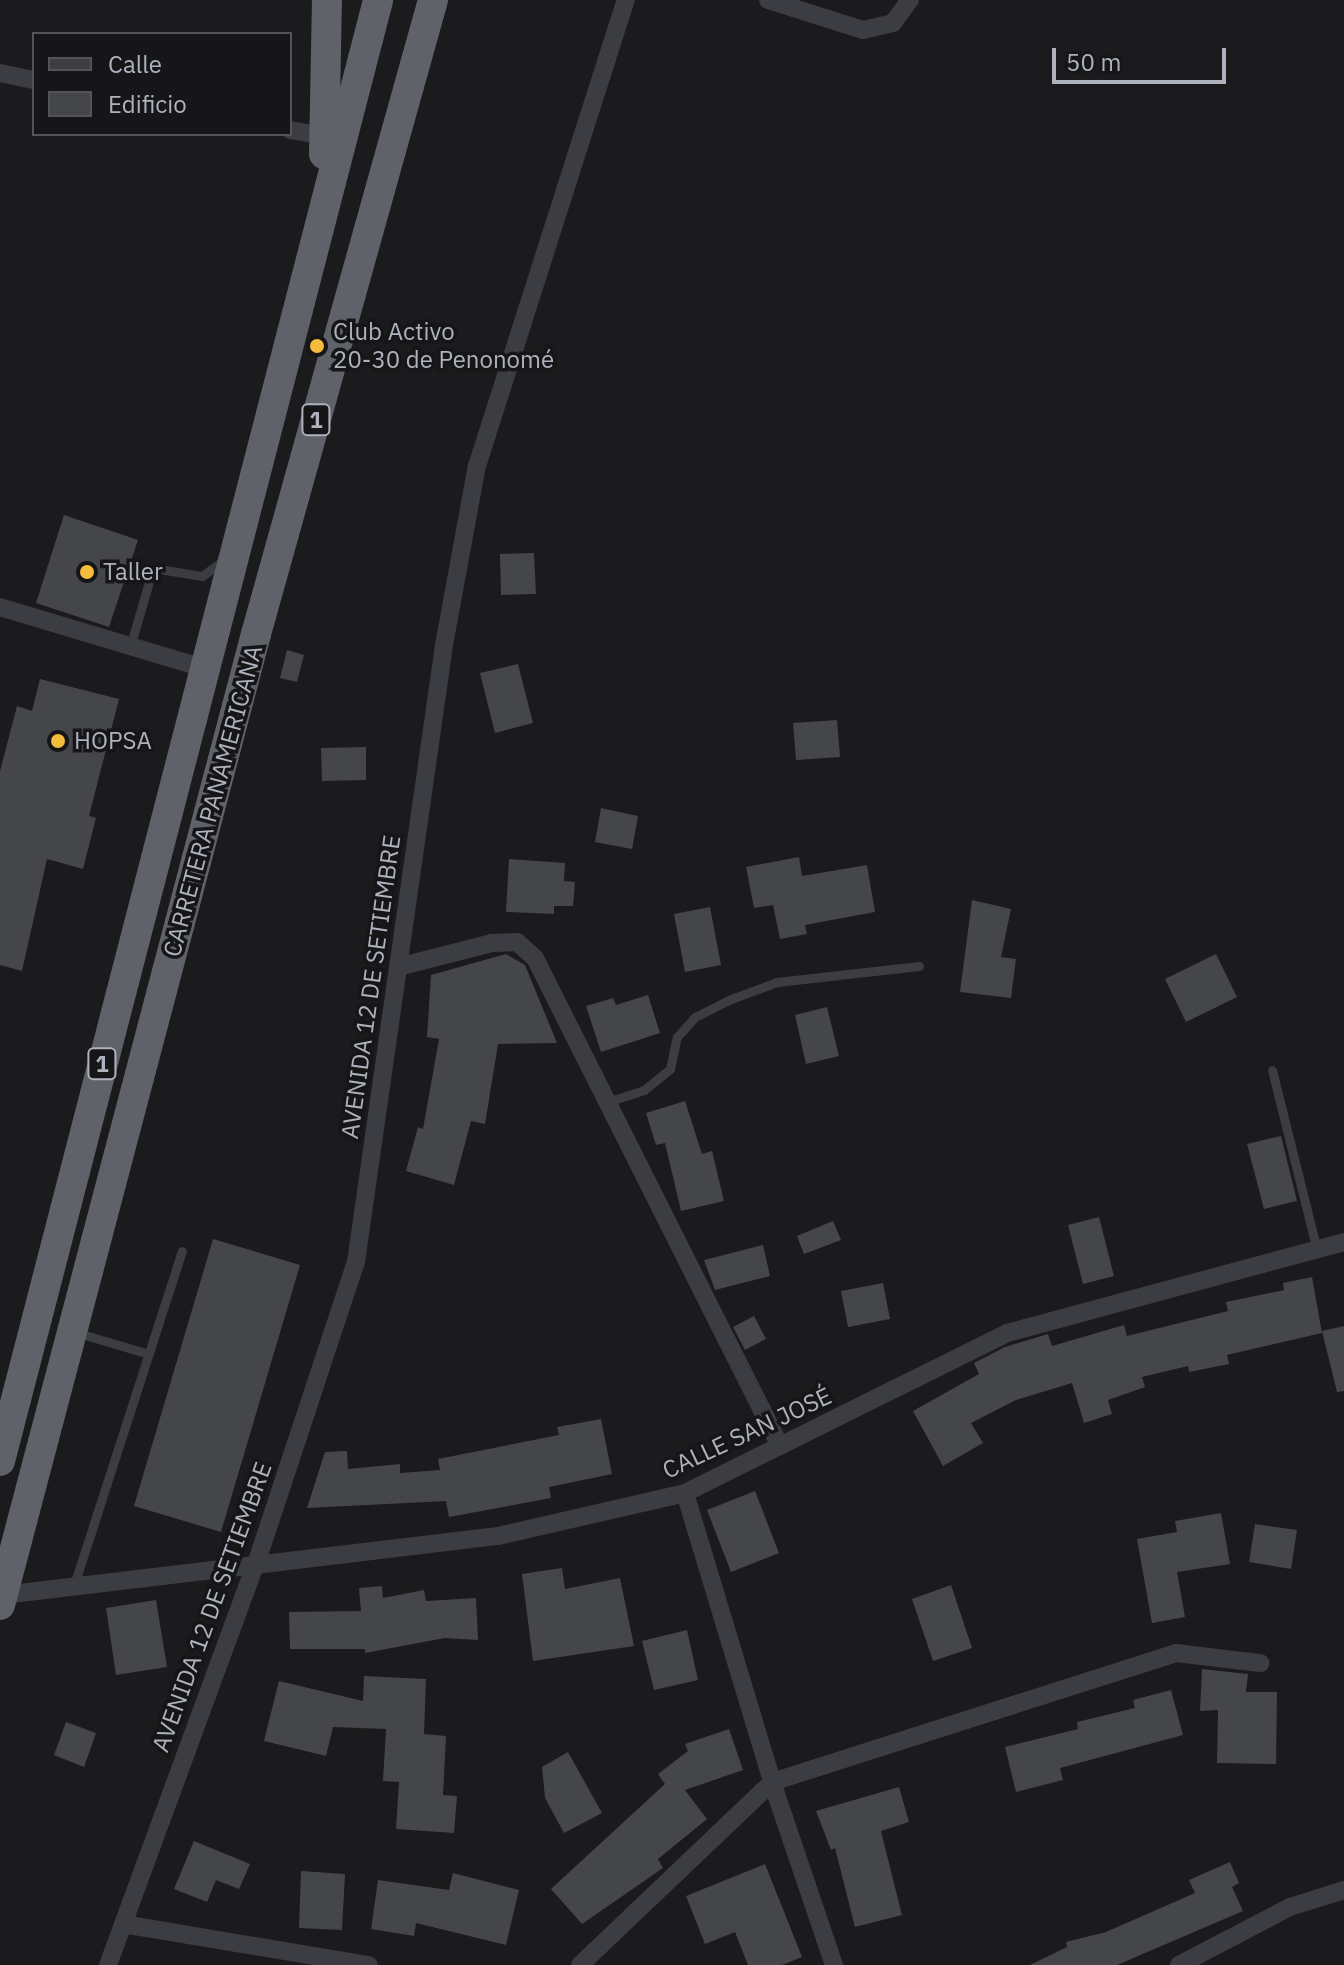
<!DOCTYPE html>
<html>
<head>
<meta charset="utf-8">
<style>
  body { margin:0 }
  #map { position:relative; width:1344px; height:1965px; overflow:hidden; background:#1b1b1d; font-family:"IBM Plex Sans",sans-serif }
  div>[style] { position:absolute }
  [style*='--x'] { left:calc(var(--x)*1px); top:calc(var(--y)*1px); width:calc(var(--w)*1px); rotate:calc(var(--a)*1deg) }
  .building>* { inset:0; background:#45464a }
  .service>* { height:9px; margin:-4.5px; padding:0 4.5px; transform-origin:4.5px; border-radius:4.5px; background:#3c3d42 }
  .minor>* { height:18px; margin:-9px; padding:0 9px; transform-origin:9px; border-radius:9px; background:#3c3d42 }
  .trunk>* { height:30px; margin:-15px; padding:0 15px; transform-origin:15px; border-radius:15px; background:#60626a }
  .dots>* { width:22px; height:22px; translate:-50% -50%; box-sizing:border-box; border:4px solid #161618; border-radius:50% }
  span { translate:-50% -50%; white-space:nowrap; text-align:center; line-height:1.15; -webkit-text-stroke:7px #161618; paint-order:stroke }
  .shield-label span { padding:2px 6px; background:#161618; border:2px solid; border-radius:6px; -webkit-text-stroke-width:0 }
  .shield-label { font-size:22px; color:#adb2bd; font-weight:700 }
  .poi-label { font-size:24px; color:#adb2bd }
  .left { translate:0 -50%; text-align:left }
  .street-label { font-size:24px; color:#adb2bd }
  .legend { position:absolute; left:32px; top:32px; width:260px; height:104px; box-sizing:border-box; background:#161618; border:2px solid #52545a; margin:0; padding:10px 14px; list-style:none; font-size:24px; color:#adb2bd }
  .legend li { display:flex; align-items:center; gap:16px; height:40px }
  .legend b { width:40px; border:2px solid #52545a }
  .scale { position:absolute; left:1052px; top:48px; width:174px; height:36px; box-sizing:border-box; border:4px solid #adb2bd; border-top:0; padding-left:10px; font-size:24px; line-height:28px; white-space:nowrap; color:#adb2bd; -webkit-text-stroke:6px #161618; paint-order:stroke }
</style>
</head>
<body>
<div id="map">
  <div class="building">
    <i style="clip-path:polygon(64px 515px,138px 540px,109px 627px,36px 603px)"></i>
    <i style="clip-path:polygon(534px 553px,536px 594px,501px 595px,500px 554px)"></i>
    <i style="clip-path:polygon(287px 650px,304px 655px,297px 682px,280px 678px)"></i>
    <i style="clip-path:polygon(518px 664px,533px 723px,495px 733px,480px 673px)"></i>
    <i style="clip-path:polygon(40px 679px,119px 699px,89px 816px,96px 818px,83px 869px,47px 859px,22px 971px,0 965px,0 771px,17px 706px,32px 711px)"></i>
    <i style="clip-path:polygon(837px 720px,840px 757px,796px 760px,793px 723px)"></i>
    <i style="clip-path:polygon(366px 747px,366px 780px,322px 781px,321px 748px)"></i>
    <i style="clip-path:polygon(601px 808px,638px 816px,632px 849px,595px 842px)"></i>
    <i style="clip-path:polygon(799px 857px,802px 876px,867px 865px,875px 912px,805px 925px,807px 934px,780px 939px,773px 905px,754px 908px,746px 867px)"></i>
    <i style="clip-path:polygon(509px 859px,565px 863px,564px 881px,575px 882px,573px 906px,554px 906px,554px 914px,506px 912px)"></i>
    <i style="clip-path:polygon(972px 900px,1011px 909px,1001px 957px,1016px 959px,1011px 998px,960px 992px)"></i>
    <i style="clip-path:polygon(710px 907px,721px 965px,685px 972px,674px 914px)"></i>
    <i style="clip-path:polygon(506px 954px,525px 965px,557px 1043px,498px 1044px,485px 1124px,471px 1121px,454px 1185px,406px 1171px,418px 1127px,423px 1129px,439px 1039px,427px 1037px,431px 975px)"></i>
    <i style="clip-path:polygon(1216px 954px,1237px 997px,1186px 1022px,1165px 979px)"></i>
    <i style="clip-path:polygon(648px 995px,660px 1033px,601px 1052px,586px 1006px,613px 998px,616px 1005px)"></i>
    <i style="clip-path:polygon(827px 1007px,839px 1056px,806px 1064px,795px 1015px)"></i>
    <i style="clip-path:polygon(685px 1101px,702px 1154px,712px 1151px,724px 1201px,681px 1211px,665px 1143px,656px 1145px,646px 1113px)"></i>
    <i style="clip-path:polygon(1281px 1136px,1297px 1201px,1264px 1209px,1247px 1144px)"></i>
    <i style="clip-path:polygon(1099px 1217px,1114px 1276px,1083px 1284px,1068px 1225px)"></i>
    <i style="clip-path:polygon(833px 1221px,841px 1240px,804px 1254px,797px 1236px)"></i>
    <i style="clip-path:polygon(213px 1239px,300px 1265px,221px 1532px,134px 1506px)"></i>
    <i style="clip-path:polygon(763px 1245px,770px 1276px,715px 1290px,704px 1260px)"></i>
    <i style="clip-path:polygon(1312px 1277px,1322px 1333px,1227px 1355px,1229px 1364px,1189px 1372px,1188px 1366px,1142px 1377px,1145px 1387px,1108px 1400px,1112px 1414px,1084px 1423px,1072px 1383px,1016px 1400px,971px 1423px,983px 1443px,943px 1466px,913px 1411px,979px 1374px,974px 1363px,1005px 1347px,1048px 1334px,1052px 1346px,1124px 1325px,1127px 1336px,1228px 1311px,1226px 1302px,1284px 1290px,1283px 1283px)"></i>
    <i style="clip-path:polygon(883px 1283px,890px 1319px,848px 1327px,841px 1291px)"></i>
    <i style="clip-path:polygon(754px 1316px,766px 1339px,745px 1350px,733px 1327px)"></i>
    <i style="clip-path:polygon(1344px 1326px,1344px 1391px,1337px 1392px,1322px 1331px)"></i>
    <i style="clip-path:polygon(601px 1419px,612px 1474px,549px 1487px,551px 1498px,449px 1517px,446px 1501px,307px 1508px,325px 1452px,347px 1451px,348px 1469px,400px 1464px,400px 1473px,440px 1470px,438px 1459px,559px 1435px,557px 1427px)"></i>
    <i style="clip-path:polygon(755px 1491px,779px 1553px,731px 1572px,707px 1510px)"></i>
    <i style="clip-path:polygon(1221px 1513px,1230px 1564px,1177px 1572px,1185px 1617px,1152px 1623px,1137px 1539px,1177px 1532px,1175px 1521px)"></i>
    <i style="clip-path:polygon(1255px 1524px,1297px 1530px,1291px 1569px,1249px 1562px)"></i>
    <i style="clip-path:polygon(562px 1568px,565px 1589px,620px 1578px,634px 1646px,533px 1661px,522px 1574px)"></i>
    <i style="clip-path:polygon(951px 1585px,972px 1648px,933px 1661px,912px 1599px)"></i>
    <i style="clip-path:polygon(382px 1586px,383px 1598px,424px 1590px,426px 1601px,476px 1598px,478px 1640px,445px 1638px,365px 1653px,365px 1649px,290px 1649px,289px 1612px,361px 1611px,359px 1588px)"></i>
    <i style="clip-path:polygon(156px 1600px,167px 1667px,116px 1675px,106px 1608px)"></i>
    <i style="clip-path:polygon(687px 1630px,698px 1680px,654px 1690px,642px 1641px)"></i>
    <i style="clip-path:polygon(1202px 1669px,1248px 1674px,1246px 1692px,1277px 1692px,1276px 1764px,1217px 1763px,1218px 1710px,1200px 1711px)"></i>
    <i style="clip-path:polygon(364px 1676px,426px 1679px,424px 1734px,446px 1736px,443px 1795px,457px 1796px,454px 1833px,396px 1829px,399px 1782px,383px 1781px,386px 1729px,333px 1727px,326px 1756px,264px 1741px,279px 1681px,363px 1701px)"></i>
    <i style="clip-path:polygon(1171px 1690px,1183px 1735px,1060px 1768px,1063px 1780px,1016px 1792px,1005px 1747px,1078px 1729px,1077px 1722px,1135px 1708px,1133px 1700px)"></i>
    <i style="clip-path:polygon(66px 1722px,96px 1733px,84px 1767px,54px 1755px)"></i>
    <i style="clip-path:polygon(729px 1729px,743px 1770px,685px 1790px,707px 1819px,658px 1859px,663px 1868px,582px 1924px,551px 1889px,665px 1784px,658px 1774px,688px 1751px,685px 1744px)"></i>
    <i style="clip-path:polygon(568px 1752px,602px 1813px,564px 1833px,545px 1798px,542px 1767px)"></i>
    <i style="clip-path:polygon(899px 1787px,909px 1822px,881px 1831px,902px 1915px,855px 1927px,835px 1848px,831px 1850px,816px 1811px)"></i>
    <i style="clip-path:polygon(194px 1841px,250px 1864px,239px 1889px,216px 1880px,207px 1902px,174px 1889px)"></i>
    <i style="clip-path:polygon(1230px 1862px,1239px 1883px,1232px 1887px,1243px 1911px,1117px 1965px,1030px 1965px,1067px 1947px,1066px 1942px,1106px 1932px,1195px 1893px,1189px 1880px)"></i>
    <i style="clip-path:polygon(765px 1864px,802px 1957px,782px 1965px,748px 1965px,735px 1932px,705px 1944px,686px 1896px)"></i>
    <i style="clip-path:polygon(301px 1871px,345px 1874px,342px 1930px,299px 1928px)"></i>
    <i style="clip-path:polygon(453px 1873px,519px 1890px,506px 1945px,416px 1923px,414px 1936px,371px 1929px,378px 1880px,449px 1890px)"></i>
  </div>
  <div class="service">
    <i style="--x:130;--y:647;--w:82;--a:-73.8"></i>
    <i style="--x:153;--y:568;--w:50;--a:9.3"></i>
    <i style="--x:202;--y:576;--w:27;--a:-36"></i>
    <i style="--x:1272;--y:1070;--w:186;--a:76"></i>
    <i style="--x:607;--y:1102;--w:39;--a:-18"></i>
    <i style="--x:644;--y:1090;--w:33;--a:-39"></i>
    <i style="--x:670;--y:1069;--w:33;--a:-78"></i>
    <i style="--x:677;--y:1037;--w:27;--a:-48"></i>
    <i style="--x:695;--y:1017;--w:40;--a:-26.6"></i>
    <i style="--x:731;--y:999;--w:49;--a:-20.3"></i>
    <i style="--x:777;--y:982;--w:143;--a:-6.4"></i>
    <i style="--x:75;--y:1332;--w:77;--a:16.6"></i>
    <i style="--x:74;--y:1585;--w:351;--a:-72.1"></i>
  </div>
  <div class="minor">
    <i style="--x:768;--y:0;--w:100;--a:17.5"></i>
    <i style="--x:863;--y:30;--w:31;--a:-13"></i>
    <i style="--x:893;--y:23;--w:29;--a:-54"></i>
    <i style="--x:0;--y:73;--w:35;--a:12"></i>
    <i style="--x:290;--y:130;--w:36;--a:10"></i>
    <i style="--x:0;--y:607;--w:212;--a:16.7"></i>
    <i style="--x:398;--y:967;--w:97;--a:-14.3"></i>
    <i style="--x:492;--y:943;--w:25;--a:-2"></i>
    <i style="--x:517;--y:942;--w:24;--a:42"></i>
    <i style="--x:535;--y:958;--w:546;--a:63.34"></i>
    <i style="--x:685;--y:1493;--w:302;--a:73.2"></i>
    <i style="--x:772;--y:1782;--w:193;--a:71.3"></i>
    <i style="--x:3;--y:1595;--w:499;--a:-6.8"></i>
    <i style="--x:498;--y:1536;--w:192;--a:-12.9"></i>
    <i style="--x:685;--y:1493;--w:360;--a:-26.4"></i>
    <i style="--x:1007;--y:1333;--w:349;--a:-15.1"></i>
    <i style="--x:123;--y:1924;--w:249;--a:9.5"></i>
    <i style="--x:108;--y:1965;--w:431;--a:-69.8"></i>
    <i style="--x:257;--y:1561;--w:315;--a:-71.7"></i>
    <i style="--x:356;--y:1262;--w:623;--a:-81.88"></i>
    <i style="--x:444;--y:645;--w:182;--a:-79.6"></i>
    <i style="--x:477;--y:466;--w:489;--a:-72.3"></i>
    <i style="--x:580;--y:1965;--w:265;--a:-43.6"></i>
    <i style="--x:772;--y:1782;--w:424;--a:-17.7"></i>
    <i style="--x:1176;--y:1653;--w:85;--a:6.8"></i>
    <i style="--x:1179;--y:1965;--w:125;--a:-27.6"></i>
    <i style="--x:1290;--y:1907;--w:57;--a:-17.5"></i>
  </div>
  <div class="trunk">
    <i style="--x:324;--y:154;--w:154;--a:-88.9"></i>
    <i style="--x:0;--y:1461;--w:1509;--a:-75.49"></i>
    <i style="--x:0;--y:1605;--w:1004;--a:-75.23"></i>
    <i style="--x:256;--y:634;--w:658;--a:-74.4"></i>
  </div>
  <div class="dots">
    <i style="left:317px;top:346px;background:#f5bd3b"></i>
    <i style="left:87px;top:572px;background:#f5bd3b"></i>
    <i style="left:58px;top:741px;background:#f5bd3b"></i>
  </div>
  <div class="shield-label">
    <span style="left:316px;top:420px">1</span>
    <span style="left:102px;top:1064px">1</span>
  </div>
  <div class="poi-label">
    <span class="left" style="left:333px;top:346px">Club Activo<br>20-30 de Penonomé</span>
    <span class="left" style="left:103px;top:572px">Taller</span>
    <span class="left" style="left:74px;top:741px">HOPSA</span>
  </div>
  <div class="street-label">
    <span style="left:213px;top:801px;rotate:-75deg">CARRETERA PANAMERICANA</span>
    <span style="left:371px;top:987px;rotate:-82deg">AVENIDA 12 DE SETIEMBRE</span>
    <span style="left:747px;top:1433px;rotate:-25deg">CALLE SAN JOSÉ</span>
    <span style="left:212px;top:1607px;rotate:-70deg">AVENIDA 12 DE SETIEMBRE</span>
  </div>
  <ul class="legend">
  <li><b style="height:10px;background:#3c3d42"></b>Calle</li>
  <li><b style="height:22px;background:#45464a"></b>Edificio</li>
  </ul>
  <div class="scale">50 m</div>
</div>
</body>
</html>
